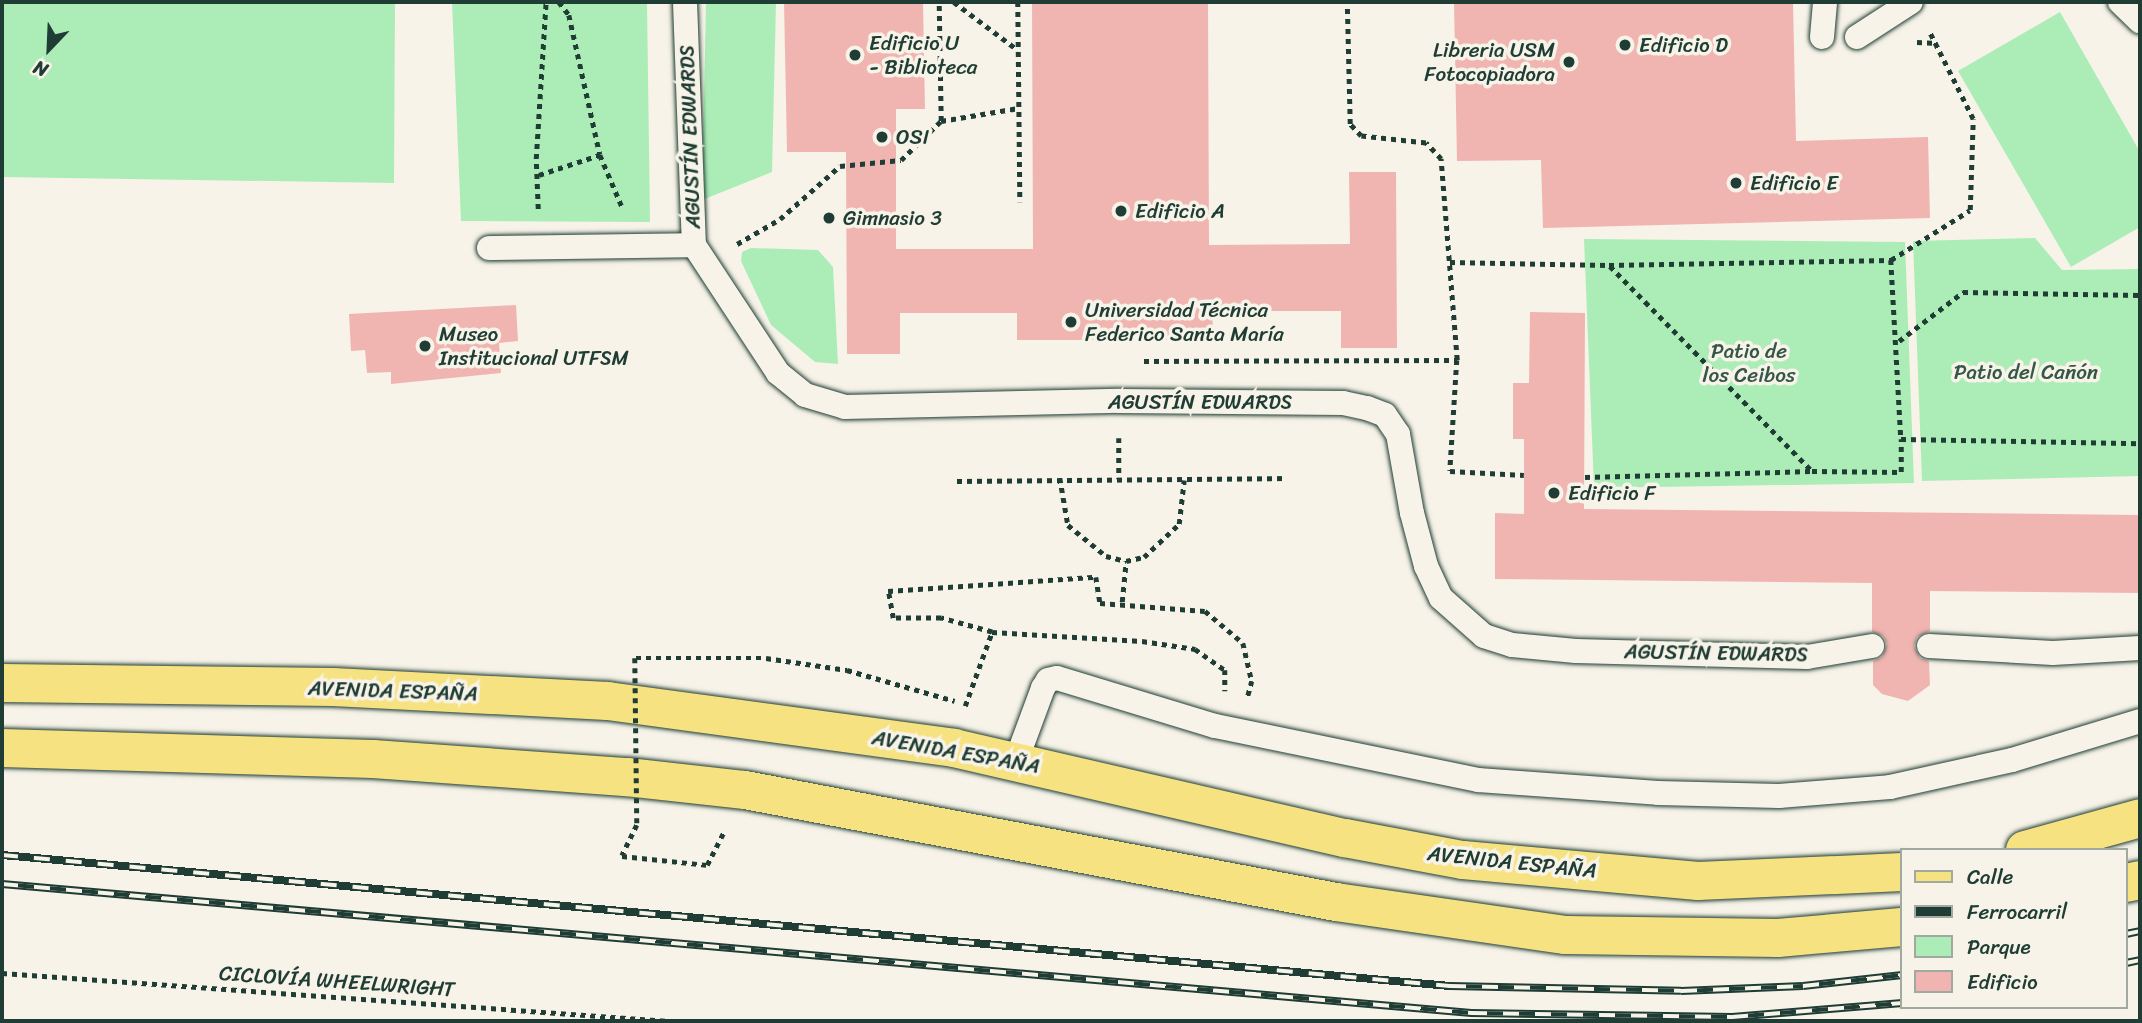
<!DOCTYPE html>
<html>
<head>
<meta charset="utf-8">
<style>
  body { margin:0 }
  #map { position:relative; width:2142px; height:1023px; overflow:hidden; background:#f7f3e8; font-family:Sriracha,sans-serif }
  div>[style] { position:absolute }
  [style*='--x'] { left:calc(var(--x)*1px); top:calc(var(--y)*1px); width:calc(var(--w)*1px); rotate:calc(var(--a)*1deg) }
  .green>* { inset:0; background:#acedb7 }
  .building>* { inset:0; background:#f1b5b1 }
  .path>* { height:4.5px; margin-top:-2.25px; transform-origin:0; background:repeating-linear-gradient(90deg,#1f3d34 0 5px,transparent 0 10px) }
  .roads { filter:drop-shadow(0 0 2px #1f3d34) drop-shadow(0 0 2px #1f3d34) }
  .service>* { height:24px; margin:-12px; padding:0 12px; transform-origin:12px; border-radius:12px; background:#f7f3e8 }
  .primary>* { height:38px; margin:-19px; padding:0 19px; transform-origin:19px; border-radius:19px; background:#f7e281 }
  .rail>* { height:8px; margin-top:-4px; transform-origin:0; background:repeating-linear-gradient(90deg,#f7f3e8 0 16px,#1f3d34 0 32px); box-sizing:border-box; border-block:2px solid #1f3d34 }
  .path-bridge>* { height:4.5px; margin-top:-2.25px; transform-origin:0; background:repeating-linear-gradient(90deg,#1f3d34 0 5px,transparent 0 10px) }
  .dots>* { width:19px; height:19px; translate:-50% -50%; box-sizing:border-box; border:4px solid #f7f3e8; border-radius:50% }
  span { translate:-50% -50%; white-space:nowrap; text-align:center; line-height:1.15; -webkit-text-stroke:7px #f7f3e8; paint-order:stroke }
  .poi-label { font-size:21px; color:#1f3d34 }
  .left { translate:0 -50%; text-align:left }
  .right { translate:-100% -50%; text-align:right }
  .street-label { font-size:21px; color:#1f3d34 }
  .park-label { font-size:21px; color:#345748 }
  .frame { position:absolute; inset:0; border:4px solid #1f3d34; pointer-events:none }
  .legend { position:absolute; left:1900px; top:848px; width:228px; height:161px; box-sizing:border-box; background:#f7f3e8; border:2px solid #a1aaa0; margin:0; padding:9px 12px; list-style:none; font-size:21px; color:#1f3d34 }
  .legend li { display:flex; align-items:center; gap:14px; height:35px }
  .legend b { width:35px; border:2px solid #a1aaa0 }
  .north { position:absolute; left:14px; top:14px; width:70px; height:70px; -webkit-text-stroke:5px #f7f3e8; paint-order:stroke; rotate:203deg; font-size:19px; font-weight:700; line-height:28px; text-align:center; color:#1f3d34 }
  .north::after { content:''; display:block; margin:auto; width:24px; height:32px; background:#1f3d34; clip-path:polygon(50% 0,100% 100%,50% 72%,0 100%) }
</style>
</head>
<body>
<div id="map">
  <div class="green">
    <i style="clip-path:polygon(2px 2px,395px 2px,394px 183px,2px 177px)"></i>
    <i style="clip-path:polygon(452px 2px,647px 2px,650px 222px,461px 221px)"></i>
    <i style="clip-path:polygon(706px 2px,776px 2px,772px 172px,702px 200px)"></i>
    <i style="clip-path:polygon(2060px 12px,2140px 152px,2140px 227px,2071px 267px,1958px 71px)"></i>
    <i style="clip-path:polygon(2035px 238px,2062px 270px,2140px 269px,2140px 476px,1922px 481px,1913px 241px)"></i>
    <i style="clip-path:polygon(1584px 239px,1905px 242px,1914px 483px,1594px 488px)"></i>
    <i style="clip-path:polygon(751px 248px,818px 250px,833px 267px,838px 364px,815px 362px,771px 325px,741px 261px,742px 252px)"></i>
  </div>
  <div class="building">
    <i style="clip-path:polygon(784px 2px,923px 2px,925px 109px,896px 109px,896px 249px,1033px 249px,1032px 2px,1208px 2px,1209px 245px,1350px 244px,1349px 172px,1396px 172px,1397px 348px,1341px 348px,1341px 311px,1213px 311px,1212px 340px,1017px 340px,1017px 313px,900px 313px,900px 354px,847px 354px,846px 152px,787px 152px)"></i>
    <i style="clip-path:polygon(1454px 2px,1793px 2px,1796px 141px,1928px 137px,1930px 218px,1543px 228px,1541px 160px,1457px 161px)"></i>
    <i style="clip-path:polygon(516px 305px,518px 341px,499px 343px,501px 373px,391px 384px,391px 372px,367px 373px,365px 350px,351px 351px,349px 314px)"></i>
    <i style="clip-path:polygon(1530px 312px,1585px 313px,1584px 509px,2140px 515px,2140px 593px,1930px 591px,1930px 631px,1917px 637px,1914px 646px,1920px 658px,1929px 661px,1930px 685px,1908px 701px,1882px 694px,1873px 685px,1873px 661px,1882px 657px,1887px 644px,1883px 636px,1872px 632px,1872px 583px,1495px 579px,1495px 513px,1524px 514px,1524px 439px,1513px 439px,1513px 383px,1529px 383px)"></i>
  </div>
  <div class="path">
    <i style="--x:559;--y:2;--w:16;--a:52"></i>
    <i style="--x:569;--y:15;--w:143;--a:77.5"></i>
    <i style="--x:600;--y:155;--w:59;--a:66.9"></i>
    <i style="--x:954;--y:2;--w:80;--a:36.9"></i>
    <i style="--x:1018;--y:2;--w:200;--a:89.4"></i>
    <i style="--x:1917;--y:42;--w:20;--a:3"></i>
    <i style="--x:941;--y:121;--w:79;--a:-9.5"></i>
    <i style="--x:539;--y:175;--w:64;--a:-18.2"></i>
    <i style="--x:538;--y:209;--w:50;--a:-92.3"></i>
    <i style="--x:536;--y:159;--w:157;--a:-86.4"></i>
    <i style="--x:737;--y:244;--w:50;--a:-30.2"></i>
    <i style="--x:780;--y:219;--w:80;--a:-41.5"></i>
    <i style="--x:840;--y:166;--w:61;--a:-5.6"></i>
    <i style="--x:901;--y:160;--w:56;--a:-44.3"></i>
    <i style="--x:941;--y:121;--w:119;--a:-91"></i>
    <i style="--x:1891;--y:260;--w:93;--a:-32.3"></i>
    <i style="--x:1970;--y:210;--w:91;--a:-88.1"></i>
    <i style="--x:1973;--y:119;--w:96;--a:-116.6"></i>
    <i style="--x:1450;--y:262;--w:159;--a:1.1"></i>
    <i style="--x:1609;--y:265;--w:282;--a:-1"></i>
    <i style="--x:1891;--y:260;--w:179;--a:86.8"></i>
    <i style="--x:1901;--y:439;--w:239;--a:1"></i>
    <i style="--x:1610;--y:266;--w:288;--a:45.4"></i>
    <i style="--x:1812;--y:471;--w:89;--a:0.6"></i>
    <i style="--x:1901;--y:472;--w:33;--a:-90"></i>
    <i style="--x:1899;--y:341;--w:81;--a:-37.4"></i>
    <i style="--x:1963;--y:292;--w:177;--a:1"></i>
    <i style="--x:1457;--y:360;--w:111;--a:93.6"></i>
    <i style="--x:1450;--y:471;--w:74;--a:3.1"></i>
    <i style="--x:1144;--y:361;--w:313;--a:-0.2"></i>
    <i style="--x:1457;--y:360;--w:202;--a:-94.6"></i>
    <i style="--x:1441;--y:159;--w:22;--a:-133"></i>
    <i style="--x:1426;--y:143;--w:65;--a:-173.9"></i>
    <i style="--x:1361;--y:136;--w:16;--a:-133"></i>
    <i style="--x:1350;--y:124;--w:122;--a:-91.4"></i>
    <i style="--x:1119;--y:438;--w:41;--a:90"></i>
    <i style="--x:1585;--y:477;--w:226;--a:-1.5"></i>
    <i style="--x:1060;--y:478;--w:48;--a:80.3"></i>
    <i style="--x:1068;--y:525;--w:49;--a:39.2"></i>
    <i style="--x:1106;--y:556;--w:21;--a:14"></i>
    <i style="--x:1126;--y:561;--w:18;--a:-13"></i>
    <i style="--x:1144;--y:557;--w:48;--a:-43.3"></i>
    <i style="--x:1179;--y:524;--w:44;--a:-83.5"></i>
    <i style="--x:957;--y:481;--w:330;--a:-0.5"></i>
    <i style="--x:1122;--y:602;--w:41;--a:-84.4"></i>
    <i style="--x:992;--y:632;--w:150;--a:3.4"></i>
    <i style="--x:1142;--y:641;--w:54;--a:8.6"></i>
    <i style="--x:1195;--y:649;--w:37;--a:35"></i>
    <i style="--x:1225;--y:670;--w:21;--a:90"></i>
    <i style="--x:636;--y:658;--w:130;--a:0"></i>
    <i style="--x:766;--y:658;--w:82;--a:8.4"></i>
    <i style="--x:847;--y:670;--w:112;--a:16"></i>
    <i style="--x:965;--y:706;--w:79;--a:-70"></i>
    <i style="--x:992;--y:632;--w:53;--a:-164.6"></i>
    <i style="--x:941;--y:618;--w:48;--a:180"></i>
    <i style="--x:893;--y:618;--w:27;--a:-100"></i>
    <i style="--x:888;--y:591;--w:208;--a:-3.9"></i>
    <i style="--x:1096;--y:577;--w:26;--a:81"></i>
    <i style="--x:1100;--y:603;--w:105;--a:4.4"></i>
    <i style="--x:1205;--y:611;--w:50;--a:40.1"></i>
    <i style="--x:1243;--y:643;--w:39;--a:77"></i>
    <i style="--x:1252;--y:681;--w:16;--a:105"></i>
    <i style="--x:637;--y:825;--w:34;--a:116"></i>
    <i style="--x:622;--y:856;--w:85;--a:6"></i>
    <i style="--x:707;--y:865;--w:39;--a:-63"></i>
    <i style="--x:2;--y:973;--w:669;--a:4.12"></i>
  </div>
  <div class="roads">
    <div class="service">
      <i style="--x:685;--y:2;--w:243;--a:87.9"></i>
      <i style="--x:694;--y:245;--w:153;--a:56.7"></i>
      <i style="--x:778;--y:373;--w:35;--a:39"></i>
      <i style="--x:805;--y:395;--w:42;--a:16.7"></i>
      <i style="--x:845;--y:407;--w:274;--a:-1.3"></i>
      <i style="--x:1119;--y:401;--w:224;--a:0.5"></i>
      <i style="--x:1343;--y:403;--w:25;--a:12"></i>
      <i style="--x:1367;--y:408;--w:19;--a:21"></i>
      <i style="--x:1385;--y:415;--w:23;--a:56"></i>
      <i style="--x:1398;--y:434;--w:80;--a:80"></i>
      <i style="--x:1412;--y:513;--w:55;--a:75.2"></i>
      <i style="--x:1426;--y:566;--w:35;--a:65"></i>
      <i style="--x:1441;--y:598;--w:57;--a:41.5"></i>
      <i style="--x:1484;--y:636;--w:29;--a:18"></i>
      <i style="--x:1512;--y:645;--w:64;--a:5.4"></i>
      <i style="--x:1576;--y:651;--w:231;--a:1.5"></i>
      <i style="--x:1807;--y:657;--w:66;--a:-9.6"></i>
      <i style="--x:2120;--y:2;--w:28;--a:44"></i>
      <i style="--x:1822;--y:37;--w:35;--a:-85"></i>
      <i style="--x:1857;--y:37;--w:64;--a:-32.9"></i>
      <i style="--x:489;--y:248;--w:205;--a:-0.8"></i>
      <i style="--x:1929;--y:646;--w:124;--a:3.2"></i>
      <i style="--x:2053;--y:653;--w:87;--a:-3.3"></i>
      <i style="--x:1016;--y:761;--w:78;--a:-69.7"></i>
      <i style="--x:1043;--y:688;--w:9;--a:-58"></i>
      <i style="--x:1048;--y:680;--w:9;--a:-13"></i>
      <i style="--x:1057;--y:678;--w:165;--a:16.9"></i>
      <i style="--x:1215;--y:726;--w:268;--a:11.6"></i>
      <i style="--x:1478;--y:780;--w:180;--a:4.1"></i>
      <i style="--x:1658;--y:793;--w:121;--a:1.4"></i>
      <i style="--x:1779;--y:796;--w:111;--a:-4.6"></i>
      <i style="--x:1890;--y:787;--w:125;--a:-12.5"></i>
      <i style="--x:2012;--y:760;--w:134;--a:-16.9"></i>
    </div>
    <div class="primary">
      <i style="--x:2;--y:683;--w:331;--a:0.7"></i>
      <i style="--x:333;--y:687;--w:275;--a:2.9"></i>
      <i style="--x:608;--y:701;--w:349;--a:7.7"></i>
      <i style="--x:954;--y:748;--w:401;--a:13"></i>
      <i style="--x:1345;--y:838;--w:120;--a:10.6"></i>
      <i style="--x:1463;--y:860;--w:236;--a:5.1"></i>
      <i style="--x:1698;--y:881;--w:204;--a:-2.5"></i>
      <i style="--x:2;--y:748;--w:371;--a:1.7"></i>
      <i style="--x:373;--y:759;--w:255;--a:4.1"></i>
      <i style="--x:627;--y:777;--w:119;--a:6.3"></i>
      <i style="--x:745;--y:790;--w:602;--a:10.73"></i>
      <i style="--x:1336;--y:902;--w:232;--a:8.2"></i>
      <i style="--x:1566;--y:935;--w:212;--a:0.8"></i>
      <i style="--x:1778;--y:938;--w:124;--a:-5.1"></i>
      <i style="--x:2025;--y:850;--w:119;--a:-15.5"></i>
      <i style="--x:2126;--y:883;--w:14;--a:-12"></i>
    </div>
  </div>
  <div class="rail">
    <i style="--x:2;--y:855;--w:1454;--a:5.17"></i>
    <i style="--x:1450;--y:986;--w:231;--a:1.2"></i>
    <i style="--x:1681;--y:991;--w:122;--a:-2.3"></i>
    <i style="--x:1803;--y:986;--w:100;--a:-6.3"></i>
    <i style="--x:2;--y:884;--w:1475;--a:5.02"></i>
    <i style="--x:1471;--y:1013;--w:261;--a:0.9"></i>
    <i style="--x:1732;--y:1017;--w:171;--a:-4.7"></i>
    <i style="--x:2126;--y:934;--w:14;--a:-12"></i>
    <i style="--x:2126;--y:963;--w:14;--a:-12"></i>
  </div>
  <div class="path-bridge">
    <i style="--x:635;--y:658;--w:167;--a:89.3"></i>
  </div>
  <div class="dots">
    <i style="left:1625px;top:45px;background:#1f3d34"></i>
    <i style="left:855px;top:55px;background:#1f3d34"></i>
    <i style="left:1569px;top:62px;background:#1f3d34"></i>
    <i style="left:882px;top:137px;background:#1f3d34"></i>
    <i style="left:1736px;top:183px;background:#1f3d34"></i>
    <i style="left:1121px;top:211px;background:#1f3d34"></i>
    <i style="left:829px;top:218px;background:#1f3d34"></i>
    <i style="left:1071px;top:322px;background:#1f3d34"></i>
    <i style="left:425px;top:346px;background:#1f3d34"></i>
    <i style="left:1554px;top:493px;background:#1f3d34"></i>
  </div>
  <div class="poi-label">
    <span class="left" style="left:869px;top:55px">Edificio U<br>- Biblioteca</span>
    <span class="left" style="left:1639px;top:45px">Edificio D</span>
    <span class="right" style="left:1555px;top:62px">Libreria USM<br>Fotocopiadora</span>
    <span class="left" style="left:896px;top:137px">OSI</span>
    <span class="left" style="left:1750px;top:183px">Edificio E</span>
    <span class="left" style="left:1135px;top:211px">Edificio A</span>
    <span class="left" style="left:843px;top:218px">Gimnasio 3</span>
    <span class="left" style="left:1085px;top:322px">Universidad Técnica<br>Federico Santa María</span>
    <span class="left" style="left:439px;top:346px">Museo<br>Institucional UTFSM</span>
    <span class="left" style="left:1568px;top:493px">Edificio F</span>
  </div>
  <div class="street-label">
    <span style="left:690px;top:137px;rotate:-92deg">AGUSTÍN EDWARDS</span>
    <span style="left:1200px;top:402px">AGUSTÍN EDWARDS</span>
    <span style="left:1716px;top:653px;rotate:1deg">AGUSTÍN EDWARDS</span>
    <span style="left:393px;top:691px;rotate:2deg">AVENIDA ESPAÑA</span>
    <span style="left:956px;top:752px;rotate:10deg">AVENIDA ESPAÑA</span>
    <span style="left:1512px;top:862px;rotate:6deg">AVENIDA ESPAÑA</span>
    <span style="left:337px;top:981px;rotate:4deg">CICLOVÍA WHEELWRIGHT</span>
  </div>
  <div class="park-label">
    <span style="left:1749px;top:363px">Patio de<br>los Ceibos</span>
    <span style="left:2026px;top:372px">Patio del Cañón</span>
  </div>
  <div class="frame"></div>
  <ul class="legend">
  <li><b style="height:9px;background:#f7e281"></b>Calle</li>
  <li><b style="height:9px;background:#1f3d34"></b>Ferrocarril</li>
  <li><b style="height:19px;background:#acedb7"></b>Parque</li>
  <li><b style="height:19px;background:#f1b5b1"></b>Edificio</li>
  </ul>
  <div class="north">N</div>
</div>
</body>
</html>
